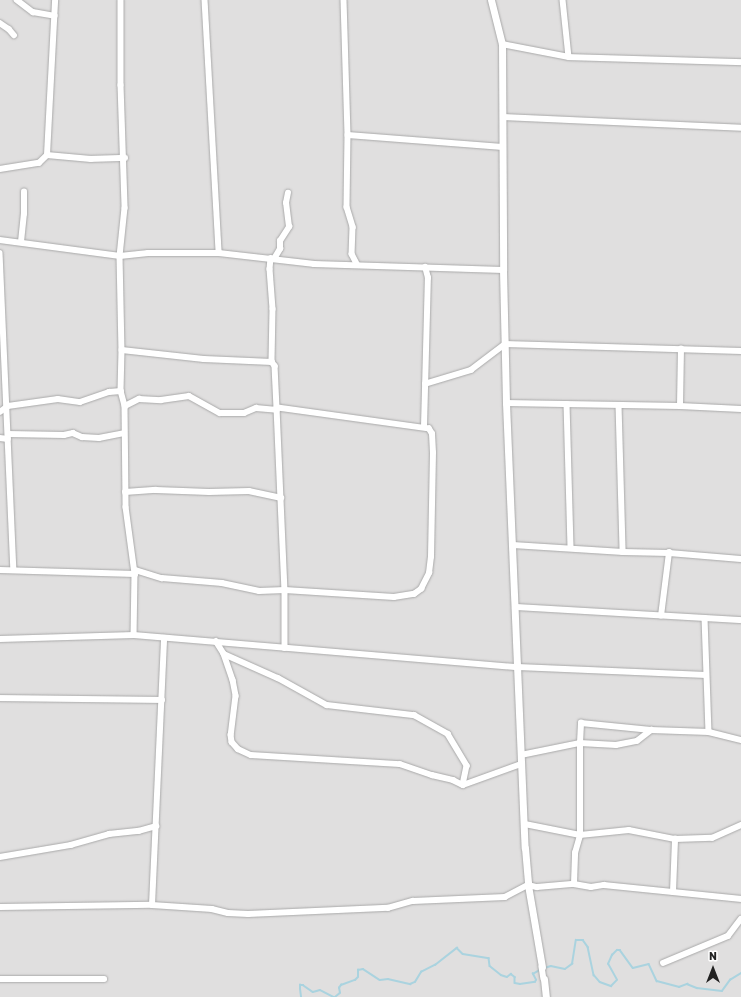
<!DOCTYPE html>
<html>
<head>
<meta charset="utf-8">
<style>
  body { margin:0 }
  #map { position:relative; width:741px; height:997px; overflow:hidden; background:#f2efe9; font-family:Rubik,sans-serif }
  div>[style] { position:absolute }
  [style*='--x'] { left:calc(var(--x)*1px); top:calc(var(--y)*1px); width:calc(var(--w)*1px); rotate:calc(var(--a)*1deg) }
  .residential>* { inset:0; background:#e0dfdf }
  .stream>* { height:1.5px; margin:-0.75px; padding:0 0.75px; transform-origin:0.75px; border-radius:0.75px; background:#aad3df }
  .roads { filter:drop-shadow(0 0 1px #a9a9a9) drop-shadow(0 0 1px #a9a9a9) }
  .minor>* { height:5.5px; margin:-2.75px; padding:0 2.75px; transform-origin:2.75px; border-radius:2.75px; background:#fff }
  .tertiary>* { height:7px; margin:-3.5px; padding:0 3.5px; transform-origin:3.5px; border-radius:3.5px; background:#fff }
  span { translate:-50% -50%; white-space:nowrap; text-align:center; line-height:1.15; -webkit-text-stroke:3px #fff; paint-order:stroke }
  .north { position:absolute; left:693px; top:949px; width:40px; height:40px; -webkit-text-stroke:3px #fff; paint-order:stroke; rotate:0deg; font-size:11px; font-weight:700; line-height:16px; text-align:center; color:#222 }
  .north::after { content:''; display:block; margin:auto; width:14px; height:18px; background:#222; clip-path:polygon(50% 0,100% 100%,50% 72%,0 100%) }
</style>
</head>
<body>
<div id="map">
  <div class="residential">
    <i style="clip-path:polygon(0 0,741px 0,741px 997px,0 997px)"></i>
  </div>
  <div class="stream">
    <i style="--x:544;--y:968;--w:7;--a:-16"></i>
    <i style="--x:551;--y:966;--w:14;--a:12"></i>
    <i style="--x:565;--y:969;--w:9;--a:-36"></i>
    <i style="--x:572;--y:964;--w:24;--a:-81"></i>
    <i style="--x:576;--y:940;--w:7;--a:0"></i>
    <i style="--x:583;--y:940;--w:9;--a:54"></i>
    <i style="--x:588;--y:947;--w:29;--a:78"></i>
    <i style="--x:594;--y:975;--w:9;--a:49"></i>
    <i style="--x:600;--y:982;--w:12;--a:20"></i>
    <i style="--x:611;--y:986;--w:8;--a:-45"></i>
    <i style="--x:617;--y:980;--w:18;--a:-119"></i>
    <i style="--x:608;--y:964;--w:10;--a:-66"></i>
    <i style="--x:612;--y:955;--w:7;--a:-45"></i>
    <i style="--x:617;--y:950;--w:3;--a:0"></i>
    <i style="--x:620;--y:950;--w:22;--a:54"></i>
    <i style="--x:633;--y:968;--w:16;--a:-14"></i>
    <i style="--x:649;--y:964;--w:19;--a:65"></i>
    <i style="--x:657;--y:981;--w:23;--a:15"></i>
    <i style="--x:679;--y:987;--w:9;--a:-21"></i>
    <i style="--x:687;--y:984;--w:11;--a:22"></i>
    <i style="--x:697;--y:988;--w:25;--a:7"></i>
    <i style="--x:722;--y:991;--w:14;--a:-54"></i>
    <i style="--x:730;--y:980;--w:13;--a:-32"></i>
    <i style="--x:301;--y:997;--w:8;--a:-97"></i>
    <i style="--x:300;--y:989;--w:4;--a:-90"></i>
    <i style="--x:300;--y:985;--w:3;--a:0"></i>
    <i style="--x:303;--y:985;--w:12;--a:35"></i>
    <i style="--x:313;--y:992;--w:7;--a:-16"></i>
    <i style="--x:320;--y:990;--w:16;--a:27"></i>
    <i style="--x:335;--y:997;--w:6;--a:-39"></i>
    <i style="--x:340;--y:993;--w:5;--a:-101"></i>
    <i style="--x:339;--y:988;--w:4;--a:-56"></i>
    <i style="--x:341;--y:985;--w:15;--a:-20"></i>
    <i style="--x:355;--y:980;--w:4;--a:-45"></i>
    <i style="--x:358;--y:977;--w:7;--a:-90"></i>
    <i style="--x:358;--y:970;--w:5;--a:-11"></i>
    <i style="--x:363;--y:969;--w:20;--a:33"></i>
    <i style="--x:380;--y:980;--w:8;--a:-7"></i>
    <i style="--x:388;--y:979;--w:23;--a:13"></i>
    <i style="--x:410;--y:984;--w:5;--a:-22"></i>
    <i style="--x:415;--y:982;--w:12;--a:-59"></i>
    <i style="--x:421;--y:972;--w:16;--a:-27"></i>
    <i style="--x:435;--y:965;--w:28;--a:-38"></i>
    <i style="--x:457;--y:948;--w:8;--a:45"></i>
    <i style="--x:463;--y:954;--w:26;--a:9"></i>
    <i style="--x:489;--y:958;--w:8;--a:83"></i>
    <i style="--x:490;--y:966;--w:14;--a:39"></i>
    <i style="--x:501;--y:975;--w:6;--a:18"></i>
    <i style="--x:507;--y:977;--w:5;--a:-37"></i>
    <i style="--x:511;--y:974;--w:5;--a:37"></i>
    <i style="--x:515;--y:977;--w:6;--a:90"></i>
    <i style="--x:515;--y:983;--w:5;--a:11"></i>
    <i style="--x:520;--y:984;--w:15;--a:-8"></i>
    <i style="--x:535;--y:982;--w:2;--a:-63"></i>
    <i style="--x:536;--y:980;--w:7;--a:-117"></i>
    <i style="--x:533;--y:974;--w:8;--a:-30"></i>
  </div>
  <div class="roads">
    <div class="minor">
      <i style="--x:17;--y:0;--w:20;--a:37"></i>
      <i style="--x:33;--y:12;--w:22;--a:10"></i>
      <i style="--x:121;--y:0;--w:85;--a:90"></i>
      <i style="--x:121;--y:85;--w:123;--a:88.1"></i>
      <i style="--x:125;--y:208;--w:48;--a:95.9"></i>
      <i style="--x:120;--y:256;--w:94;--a:88.8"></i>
      <i style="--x:122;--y:350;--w:41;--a:91.4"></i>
      <i style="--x:121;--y:391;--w:16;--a:75"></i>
      <i style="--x:125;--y:406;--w:101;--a:89.4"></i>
      <i style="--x:126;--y:507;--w:68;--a:82.3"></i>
      <i style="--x:135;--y:574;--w:61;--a:90.9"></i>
      <i style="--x:205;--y:0;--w:253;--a:86.8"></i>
      <i style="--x:344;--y:0;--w:135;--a:88.3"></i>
      <i style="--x:348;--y:135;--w:72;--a:90.8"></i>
      <i style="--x:347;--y:207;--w:21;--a:73"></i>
      <i style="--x:353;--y:227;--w:27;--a:92"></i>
      <i style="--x:352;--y:254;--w:11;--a:63"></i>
      <i style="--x:563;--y:0;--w:57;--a:84"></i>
      <i style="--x:0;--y:23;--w:11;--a:34"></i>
      <i style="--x:9;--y:29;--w:8;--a:50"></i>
      <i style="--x:502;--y:44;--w:68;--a:11"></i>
      <i style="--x:569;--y:57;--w:172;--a:1.7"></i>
      <i style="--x:503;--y:117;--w:238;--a:2.6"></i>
      <i style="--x:348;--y:135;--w:155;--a:4.4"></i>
      <i style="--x:47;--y:155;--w:155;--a:-87"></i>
      <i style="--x:0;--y:169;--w:39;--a:-9"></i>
      <i style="--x:39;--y:163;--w:11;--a:-45"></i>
      <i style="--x:47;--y:155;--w:44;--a:5.2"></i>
      <i style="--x:91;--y:159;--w:34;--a:-2"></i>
      <i style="--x:0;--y:240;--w:121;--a:7.6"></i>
      <i style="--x:120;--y:256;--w:28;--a:-6"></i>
      <i style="--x:148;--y:253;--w:71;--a:0"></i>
      <i style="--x:219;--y:253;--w:96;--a:6.6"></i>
      <i style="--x:314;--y:264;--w:189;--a:1.8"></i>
      <i style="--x:21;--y:242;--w:28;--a:-84"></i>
      <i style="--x:24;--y:214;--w:22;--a:-90"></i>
      <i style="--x:0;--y:253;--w:316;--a:87.5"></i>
      <i style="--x:271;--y:258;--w:11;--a:95"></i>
      <i style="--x:270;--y:269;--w:40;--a:85.7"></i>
      <i style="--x:273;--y:309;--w:53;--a:91.1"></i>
      <i style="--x:272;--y:362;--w:5;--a:53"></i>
      <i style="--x:275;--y:366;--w:42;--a:87.3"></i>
      <i style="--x:277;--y:408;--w:182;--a:87.5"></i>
      <i style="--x:285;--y:590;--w:58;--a:90"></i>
      <i style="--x:274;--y:259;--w:12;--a:-59"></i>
      <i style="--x:280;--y:249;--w:8;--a:-90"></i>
      <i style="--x:280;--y:241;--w:17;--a:-57"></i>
      <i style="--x:289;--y:227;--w:24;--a:-97"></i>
      <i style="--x:286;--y:203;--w:10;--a:-79"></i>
      <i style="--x:122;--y:350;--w:82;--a:6.3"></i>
      <i style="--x:204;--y:359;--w:68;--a:2.5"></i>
      <i style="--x:425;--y:384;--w:48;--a:-16.9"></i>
      <i style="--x:471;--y:370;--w:43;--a:-37.4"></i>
      <i style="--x:505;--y:344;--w:236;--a:1.7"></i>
      <i style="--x:506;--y:403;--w:174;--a:1"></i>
      <i style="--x:680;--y:406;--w:61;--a:2.8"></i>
      <i style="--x:567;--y:404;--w:144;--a:88.4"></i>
      <i style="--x:619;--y:405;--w:147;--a:88.4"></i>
      <i style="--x:125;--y:406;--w:16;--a:-27"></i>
      <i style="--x:139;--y:399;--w:22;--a:3"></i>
      <i style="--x:161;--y:400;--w:28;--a:-8"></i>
      <i style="--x:189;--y:396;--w:35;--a:29"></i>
      <i style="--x:220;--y:413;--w:24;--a:0"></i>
      <i style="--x:244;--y:413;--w:13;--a:-23"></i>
      <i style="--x:256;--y:408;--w:21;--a:5"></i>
      <i style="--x:680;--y:406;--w:57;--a:-89"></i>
      <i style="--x:0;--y:412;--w:10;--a:-37"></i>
      <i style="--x:8;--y:406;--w:50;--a:-8"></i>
      <i style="--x:58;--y:399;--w:22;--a:8"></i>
      <i style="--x:80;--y:402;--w:31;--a:-19"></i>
      <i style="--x:109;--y:392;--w:12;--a:-5"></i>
      <i style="--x:424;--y:427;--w:149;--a:-88.5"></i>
      <i style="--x:428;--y:278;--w:11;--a:-105"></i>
      <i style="--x:8;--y:434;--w:56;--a:1"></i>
      <i style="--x:64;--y:435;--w:9;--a:-13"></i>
      <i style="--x:73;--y:433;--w:10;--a:24"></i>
      <i style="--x:82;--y:437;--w:17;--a:3"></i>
      <i style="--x:99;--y:438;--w:25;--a:-11"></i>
      <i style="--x:0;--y:438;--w:8;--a:7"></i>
      <i style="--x:125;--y:492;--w:31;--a:-4"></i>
      <i style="--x:156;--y:490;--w:53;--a:2.2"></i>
      <i style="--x:209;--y:492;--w:40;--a:-1.4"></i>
      <i style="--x:249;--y:491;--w:33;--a:12"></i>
      <i style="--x:513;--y:545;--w:110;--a:3.6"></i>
      <i style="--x:623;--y:552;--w:46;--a:1.2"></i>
      <i style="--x:669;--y:553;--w:72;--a:4.8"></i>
      <i style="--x:0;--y:570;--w:135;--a:1.7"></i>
      <i style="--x:135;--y:570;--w:28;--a:17"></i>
      <i style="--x:162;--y:578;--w:60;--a:4.8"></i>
      <i style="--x:222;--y:583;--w:38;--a:12"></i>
      <i style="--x:259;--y:591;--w:26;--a:-2"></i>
      <i style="--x:285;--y:590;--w:109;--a:3.7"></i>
      <i style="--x:394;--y:597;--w:20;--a:-9"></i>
      <i style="--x:414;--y:594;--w:9;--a:-36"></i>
      <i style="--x:421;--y:589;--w:18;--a:-63"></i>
      <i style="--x:429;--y:573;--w:16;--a:-83"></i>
      <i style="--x:431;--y:557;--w:104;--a:-88.9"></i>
      <i style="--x:433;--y:453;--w:19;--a:-93"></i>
      <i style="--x:432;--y:434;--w:6;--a:-121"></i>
      <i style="--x:429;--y:429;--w:153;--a:-172.1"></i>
      <i style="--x:515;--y:607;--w:226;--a:3.3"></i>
      <i style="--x:661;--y:616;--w:64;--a:-82.8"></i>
      <i style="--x:705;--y:618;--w:114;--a:88"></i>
      <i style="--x:709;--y:732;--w:33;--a:14"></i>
      <i style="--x:0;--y:639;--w:134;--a:-1.7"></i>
      <i style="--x:134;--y:635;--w:385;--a:4.8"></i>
      <i style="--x:518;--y:667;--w:188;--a:2.4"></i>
      <i style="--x:216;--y:641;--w:15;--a:58"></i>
      <i style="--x:224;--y:654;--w:28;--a:71"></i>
      <i style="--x:233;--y:680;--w:16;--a:79"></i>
      <i style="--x:236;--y:696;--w:39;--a:97"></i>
      <i style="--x:231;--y:735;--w:7;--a:82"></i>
      <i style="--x:232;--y:742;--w:9;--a:49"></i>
      <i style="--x:238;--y:749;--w:14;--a:25"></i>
      <i style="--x:251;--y:755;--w:149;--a:3.5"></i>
      <i style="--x:400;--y:764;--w:34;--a:19"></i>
      <i style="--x:432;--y:775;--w:22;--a:13"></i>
      <i style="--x:453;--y:780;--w:11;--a:27"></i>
      <i style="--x:463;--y:785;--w:62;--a:-19.9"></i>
      <i style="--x:224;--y:654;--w:59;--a:24"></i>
      <i style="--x:278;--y:678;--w:56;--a:28.9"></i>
      <i style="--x:327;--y:705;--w:88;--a:6.6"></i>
      <i style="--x:414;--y:715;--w:39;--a:29"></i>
      <i style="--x:448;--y:734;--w:37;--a:59"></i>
      <i style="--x:467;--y:766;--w:19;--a:102"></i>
      <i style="--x:0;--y:698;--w:162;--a:0.7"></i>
      <i style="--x:521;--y:755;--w:60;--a:-11.5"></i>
      <i style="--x:580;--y:743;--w:20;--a:-87"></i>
      <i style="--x:581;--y:723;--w:70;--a:5.7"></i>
      <i style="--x:651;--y:730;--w:58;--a:2"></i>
      <i style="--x:525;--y:824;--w:56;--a:11.3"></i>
      <i style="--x:580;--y:835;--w:49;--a:-5.8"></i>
      <i style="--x:629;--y:830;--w:47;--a:11.1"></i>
      <i style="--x:675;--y:839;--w:37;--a:-2"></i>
      <i style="--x:712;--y:838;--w:32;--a:-24"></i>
      <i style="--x:0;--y:857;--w:72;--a:-9.6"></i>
      <i style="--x:71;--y:845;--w:40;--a:-16"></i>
      <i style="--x:109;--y:834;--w:30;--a:-6"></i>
      <i style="--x:139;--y:831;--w:18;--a:-16"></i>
      <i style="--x:574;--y:884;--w:31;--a:-88"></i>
      <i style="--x:575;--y:853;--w:19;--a:-74"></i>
      <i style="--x:580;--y:835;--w:92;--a:-90"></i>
      <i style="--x:580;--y:743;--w:36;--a:3"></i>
      <i style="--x:616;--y:745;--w:21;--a:-11"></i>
      <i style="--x:637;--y:741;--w:18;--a:-38"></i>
      <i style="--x:673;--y:892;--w:53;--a:-87.8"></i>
      <i style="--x:152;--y:905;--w:60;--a:3.8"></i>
      <i style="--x:212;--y:909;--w:16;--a:14"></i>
      <i style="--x:228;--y:913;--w:20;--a:3"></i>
      <i style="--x:248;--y:914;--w:140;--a:-2.5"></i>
      <i style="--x:388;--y:908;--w:26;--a:-16"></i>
      <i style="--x:413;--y:901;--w:92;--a:-2.5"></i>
      <i style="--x:505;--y:897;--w:26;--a:-28"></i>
      <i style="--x:528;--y:885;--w:9;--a:13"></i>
      <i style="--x:537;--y:887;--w:37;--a:-5"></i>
      <i style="--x:574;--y:884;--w:17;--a:10"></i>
      <i style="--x:591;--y:887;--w:13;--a:-9"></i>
      <i style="--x:604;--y:885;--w:138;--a:5.8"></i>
      <i style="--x:0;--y:907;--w:152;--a:-0.8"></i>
      <i style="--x:152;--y:905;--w:267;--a:-87.4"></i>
      <i style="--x:663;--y:963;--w:70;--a:-22.6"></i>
      <i style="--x:728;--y:936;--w:21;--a:-53"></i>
      <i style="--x:542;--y:967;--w:12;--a:81"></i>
      <i style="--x:0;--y:979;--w:104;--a:0"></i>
    </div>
    <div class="tertiary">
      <i style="--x:491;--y:0;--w:45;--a:76"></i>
      <i style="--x:502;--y:44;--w:226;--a:89.7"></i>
      <i style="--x:503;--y:270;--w:133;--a:88.7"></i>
      <i style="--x:506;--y:403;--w:445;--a:87.6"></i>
      <i style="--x:525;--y:848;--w:37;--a:85"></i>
      <i style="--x:528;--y:885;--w:83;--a:80.3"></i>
      <i style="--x:544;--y:979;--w:18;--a:84"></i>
    </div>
  </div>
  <div class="north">N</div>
</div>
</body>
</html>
